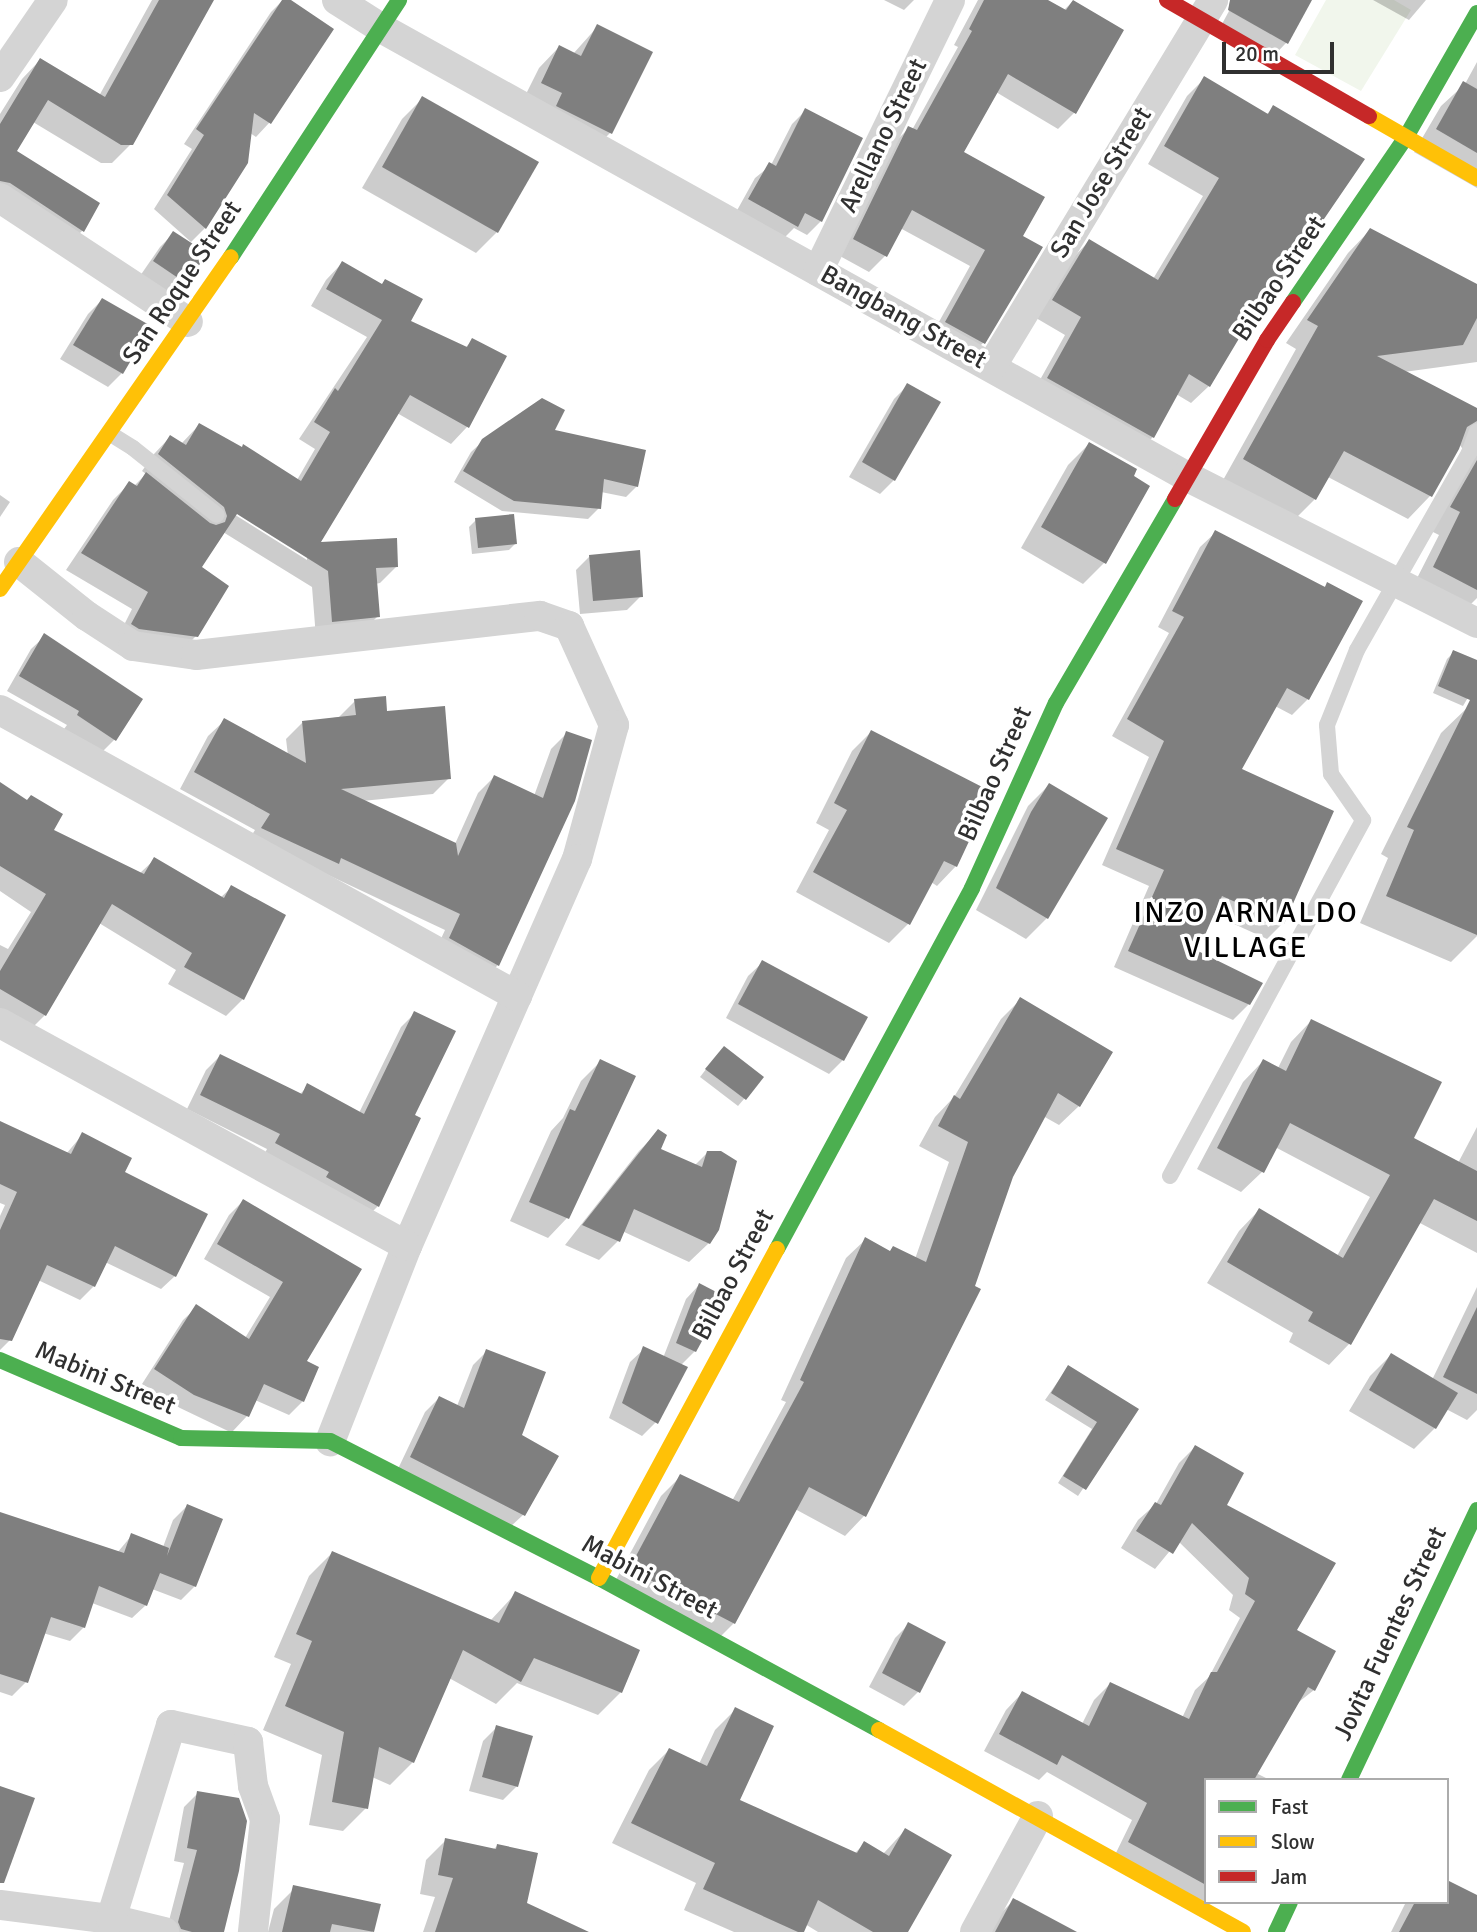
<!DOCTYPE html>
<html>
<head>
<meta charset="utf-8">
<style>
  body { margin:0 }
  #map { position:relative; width:1477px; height:1932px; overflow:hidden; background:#fff; font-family:Signika,sans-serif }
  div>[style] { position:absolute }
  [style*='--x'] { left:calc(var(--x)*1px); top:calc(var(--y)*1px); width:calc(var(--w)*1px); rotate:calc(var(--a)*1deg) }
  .green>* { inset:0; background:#f1f6ec }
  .shadow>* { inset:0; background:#0003 }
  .building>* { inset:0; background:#7f7f7f }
  .lane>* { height:16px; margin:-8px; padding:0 8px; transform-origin:8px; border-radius:8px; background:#d4d4d4 }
  .street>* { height:30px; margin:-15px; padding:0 15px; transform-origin:15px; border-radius:15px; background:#d4d4d4 }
  .fast>* { height:16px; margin:-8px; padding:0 8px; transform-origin:8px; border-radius:8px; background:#4caf50 }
  .slow>* { height:16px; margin:-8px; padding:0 8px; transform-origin:8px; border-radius:8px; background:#ffc107 }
  .jam>* { height:16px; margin:-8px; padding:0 8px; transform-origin:8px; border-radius:8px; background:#c62828 }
  span { translate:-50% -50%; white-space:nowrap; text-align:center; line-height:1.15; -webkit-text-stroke:7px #fff; paint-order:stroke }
  .street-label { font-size:26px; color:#303030 }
  .quarter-label { font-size:30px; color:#000; letter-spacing:2px }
  .legend { position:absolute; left:1204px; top:1778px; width:245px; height:126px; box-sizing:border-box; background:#fff; border:2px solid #acacac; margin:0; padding:9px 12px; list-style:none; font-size:21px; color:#303030 }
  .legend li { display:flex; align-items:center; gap:14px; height:35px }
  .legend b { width:35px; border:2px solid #acacac }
  .scale { position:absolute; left:1222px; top:42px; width:112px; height:32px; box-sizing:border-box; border:4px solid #303030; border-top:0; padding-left:9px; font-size:21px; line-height:24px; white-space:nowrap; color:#303030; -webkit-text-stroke:5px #fff; paint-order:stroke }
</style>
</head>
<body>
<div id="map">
  <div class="green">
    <i style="clip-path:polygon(1326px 0,1394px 0,1411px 10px,1361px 91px,1295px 55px)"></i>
  </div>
  <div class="shadow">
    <i style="clip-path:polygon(152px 0,212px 0,131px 144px,112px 163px,101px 163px,33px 122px,15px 152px,98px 203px,82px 231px,63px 250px,0 208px,0 114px,22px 79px,40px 60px,99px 96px)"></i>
    <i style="clip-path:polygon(283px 0,287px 0,269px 123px,256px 137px,250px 133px,205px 228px,191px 242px,154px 209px,192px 149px,184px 144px,271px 12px)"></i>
    <i style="clip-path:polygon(884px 0,914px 0,904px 10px)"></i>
    <i style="clip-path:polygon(978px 0,1044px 0,1063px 11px,1072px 2px,1074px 113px,1058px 129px,996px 92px,962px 153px,1021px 237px,983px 343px,967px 359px,930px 338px,970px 266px,900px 228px,885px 256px,869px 272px,838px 255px,893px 144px,909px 128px,912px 130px,958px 47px,954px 45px)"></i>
    <i style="clip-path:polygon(1235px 0,1310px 0,1286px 43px,1266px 64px,1216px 35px)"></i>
    <i style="clip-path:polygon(1373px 0,1426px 0,1409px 20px)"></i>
    <i style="clip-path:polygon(598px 26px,610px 133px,590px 153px,521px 104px,539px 68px,559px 47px,573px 54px)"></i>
    <i style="clip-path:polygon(1477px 62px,1477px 188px,1414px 152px,1441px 106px,1465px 84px)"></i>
    <i style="clip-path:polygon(1204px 79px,1266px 115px,1274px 107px,1268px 296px,1252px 313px,1209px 386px,1191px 403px,1176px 394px,1153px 437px,1135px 455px,1031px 396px,1065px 335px,1036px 318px,1072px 259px,1089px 241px,1153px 279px,1203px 196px,1148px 164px,1187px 96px)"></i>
    <i style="clip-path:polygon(423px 98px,497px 232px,476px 253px,362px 188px,402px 119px)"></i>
    <i style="clip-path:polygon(806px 110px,821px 221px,807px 235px,794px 228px,782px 240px,735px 214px,755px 178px,771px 165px,792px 124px)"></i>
    <i style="clip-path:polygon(1370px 230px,1477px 286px,1477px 362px,1404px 372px,1477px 410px,1477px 598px,1460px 615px,1411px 590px,1439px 535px,1429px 530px,1465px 452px,1459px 444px,1430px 496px,1408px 519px,1328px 477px,1315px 499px,1292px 522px,1222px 482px,1296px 349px,1286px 343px,1348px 253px)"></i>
    <i style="clip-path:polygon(174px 233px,186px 283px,172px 297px,140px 276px,160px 247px)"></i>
    <i style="clip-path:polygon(evenodd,342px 263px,409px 322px,465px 348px,473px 340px,467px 427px,451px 444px,397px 413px,318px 544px,396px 567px,380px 583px,375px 584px,378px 616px,361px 633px,316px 638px,312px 587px,223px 532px,200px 568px,196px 636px,179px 653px,116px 641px,132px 609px,66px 570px,113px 500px,129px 484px,134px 486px,146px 474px,142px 471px,154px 454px,170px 437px,181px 444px,199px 425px,297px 480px,315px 449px,299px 439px,367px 337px,311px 306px,326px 280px,342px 263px,231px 508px,307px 556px,307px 560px,229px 511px,231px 508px)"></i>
    <i style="clip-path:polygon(102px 300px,122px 373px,108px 387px,60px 359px,88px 314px)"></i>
    <i style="clip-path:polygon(908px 385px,894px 480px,880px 494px,849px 477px,894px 399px)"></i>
    <i style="clip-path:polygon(552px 431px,637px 486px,626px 497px,601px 492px,599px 508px,588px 519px,502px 511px,454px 482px,471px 452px,483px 441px)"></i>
    <i style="clip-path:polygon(1089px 444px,1148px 486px,1104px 563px,1083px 584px,1021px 548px,1068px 465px)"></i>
    <i style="clip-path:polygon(0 495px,10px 502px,0 517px)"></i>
    <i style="clip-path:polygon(476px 520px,516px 543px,509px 550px,472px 554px,469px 527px)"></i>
    <i style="clip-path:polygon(1216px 532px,1323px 588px,1328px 584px,1308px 699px,1292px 715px,1275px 706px,1239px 770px,1283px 923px,1267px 939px,1212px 914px,1195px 952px,1249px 1004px,1233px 1020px,1114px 967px,1149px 886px,1102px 865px,1149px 757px,1112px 736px,1169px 633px,1158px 627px,1200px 547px)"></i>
    <i style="clip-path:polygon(590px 556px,641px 596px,627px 610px,580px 614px,576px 570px)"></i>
    <i style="clip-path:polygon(45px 636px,141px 699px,114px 740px,100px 754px,64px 729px,67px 725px,7px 691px,31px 649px)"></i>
    <i style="clip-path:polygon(1454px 652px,1477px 662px,1477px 682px,1463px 706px,1433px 693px,1447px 659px)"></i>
    <i style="clip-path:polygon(355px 701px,385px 713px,449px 778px,433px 794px,362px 801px,455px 844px,478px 793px,494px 777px,534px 796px,551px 749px,567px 733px,498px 965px,482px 981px,434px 954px,445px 930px,326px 874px,246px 844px,255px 830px,180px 789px,208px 736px,224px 721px,288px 756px,286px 739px,302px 723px,339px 717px)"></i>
    <i style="clip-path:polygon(1469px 706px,1477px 710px,1477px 936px,1451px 962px,1360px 923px,1388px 858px,1381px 854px,1441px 733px)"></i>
    <i style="clip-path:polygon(871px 732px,956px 866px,937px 886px,931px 882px,908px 924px,889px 943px,796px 892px,829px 830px,816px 823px,852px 751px)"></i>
    <i style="clip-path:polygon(0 784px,51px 831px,139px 874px,155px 859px,220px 898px,232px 887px,243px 999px,226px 1016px,168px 984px,176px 970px,99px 923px,45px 1015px,28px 1032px,0 1015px,0 945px,8px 949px,31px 912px,0 891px)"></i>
    <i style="clip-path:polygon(1049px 785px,1047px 918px,1026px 939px,976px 910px,1028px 806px)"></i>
    <i style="clip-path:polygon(762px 963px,843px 1060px,829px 1074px,726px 1018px,748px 976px)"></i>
    <i style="clip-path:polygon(1021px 999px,1079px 1106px,1059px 1125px,1043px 1116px,1011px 1176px,864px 1516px,845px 1536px,795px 1509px,734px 1623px,714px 1643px,611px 1589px,661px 1496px,681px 1476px,732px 1501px,786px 1402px,781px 1400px,846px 1258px,866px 1239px,889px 1253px,915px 1259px,949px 1162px,919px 1146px,935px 1117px,954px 1097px,1001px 1019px)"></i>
    <i style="clip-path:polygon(415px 1013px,413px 1116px,378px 1206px,364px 1220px,263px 1157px,267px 1149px,187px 1109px,206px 1070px,220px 1056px,299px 1095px,308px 1086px,359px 1113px,401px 1027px)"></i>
    <i style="clip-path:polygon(1311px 1021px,1412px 1138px,1458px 1163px,1477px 1127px,1477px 1253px,1418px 1222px,1349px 1344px,1329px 1365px,1289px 1342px,1293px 1333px,1207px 1283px,1239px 1231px,1259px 1210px,1337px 1256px,1370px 1197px,1275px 1147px,1262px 1172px,1241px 1192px,1197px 1169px,1243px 1082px,1263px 1061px,1278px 1068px,1291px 1042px)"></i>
    <i style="clip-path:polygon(717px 1055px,762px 1078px,738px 1106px,700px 1077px)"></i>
    <i style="clip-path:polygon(600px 1062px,633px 1077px,567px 1218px,548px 1238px,510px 1221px,551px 1131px,563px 1118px,581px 1081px)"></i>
    <i style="clip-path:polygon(0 1123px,66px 1154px,83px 1134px,122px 1173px,175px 1276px,161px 1289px,105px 1262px,94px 1286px,80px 1300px,38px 1280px,10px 1340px,0 1350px,0 1216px,5px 1205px,0 1203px)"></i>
    <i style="clip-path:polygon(658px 1132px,658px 1150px,694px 1166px,707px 1153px,709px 1243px,689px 1262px,622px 1231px,618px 1241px,599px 1260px,565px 1245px,639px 1151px)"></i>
    <i style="clip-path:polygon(243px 1201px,359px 1270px,305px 1362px,303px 1401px,289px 1415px,255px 1400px,247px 1416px,233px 1431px,228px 1431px,180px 1408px,142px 1384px,183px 1320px,197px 1307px,245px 1338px,270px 1297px,204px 1259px,229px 1215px)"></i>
    <i style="clip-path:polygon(699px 1285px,695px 1351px,680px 1366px,656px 1422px,642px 1436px,609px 1418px,630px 1362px,644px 1349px,663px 1358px,686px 1299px)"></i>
    <i style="clip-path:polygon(1477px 1287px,1477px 1410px,1467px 1420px,1446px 1409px,1435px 1428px,1414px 1449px,1349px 1411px,1370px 1376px,1391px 1355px,1432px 1380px)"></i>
    <i style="clip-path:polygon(487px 1351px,520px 1436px,523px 1515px,509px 1528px,397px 1471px,425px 1412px,439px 1398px,457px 1406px,473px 1365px)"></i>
    <i style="clip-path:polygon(1068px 1367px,1137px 1409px,1078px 1496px,1058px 1483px,1092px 1429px,1045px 1400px)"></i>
    <i style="clip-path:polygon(1195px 1447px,1295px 1631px,1314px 1690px,1295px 1705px,1256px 1773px,1270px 1780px,1206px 1780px,1206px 1902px,1113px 1859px,1132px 1820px,1047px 1772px,1039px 1780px,984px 1751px,1006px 1710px,1022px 1693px,1082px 1724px,1094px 1700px,1110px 1684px,1182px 1718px,1195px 1690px,1209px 1677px,1240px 1618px,1229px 1610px,1233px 1595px,1178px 1541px,1155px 1569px,1121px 1548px,1138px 1520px,1156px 1504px,1179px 1463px)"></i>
    <i style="clip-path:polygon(187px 1506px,195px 1586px,181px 1600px,152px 1589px,146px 1605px,132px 1618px,92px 1603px,84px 1627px,70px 1641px,43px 1633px,26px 1682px,12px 1696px,0 1692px,0 1518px,117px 1553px,132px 1535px,163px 1547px,173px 1520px)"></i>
    <i style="clip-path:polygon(332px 1553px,490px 1621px,515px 1594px,621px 1692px,598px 1715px,517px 1683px,496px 1704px,449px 1678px,413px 1762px,390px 1785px,372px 1777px,366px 1808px,343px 1831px,309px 1825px,322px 1755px,263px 1730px,291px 1664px,274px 1657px,309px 1576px)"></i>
    <i style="clip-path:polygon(909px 1624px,918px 1692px,904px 1706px,869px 1687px,895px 1638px)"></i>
    <i style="clip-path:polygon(735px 1710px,738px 1800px,854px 1854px,864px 1844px,883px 1854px,905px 1830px,906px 1932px,818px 1932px,805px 1924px,802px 1932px,734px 1932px,684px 1910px,696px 1883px,612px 1843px,649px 1770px,669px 1750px,699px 1764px,715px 1730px)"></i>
    <i style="clip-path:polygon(497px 1727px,517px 1786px,503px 1800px,469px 1791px,483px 1741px)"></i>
    <i style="clip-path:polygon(198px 1793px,222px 1932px,166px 1932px,184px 1863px,174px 1861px,184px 1807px)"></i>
    <i style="clip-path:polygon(446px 1840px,493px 1850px,497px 1846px,525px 1904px,585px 1932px,423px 1932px,435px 1897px,420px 1894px,426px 1860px)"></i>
    <i style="clip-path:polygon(293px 1890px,378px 1906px,372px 1932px,268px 1932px,274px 1909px)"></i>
    <i style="clip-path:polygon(1477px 1897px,1477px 1932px,1391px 1932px,1406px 1902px,1447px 1902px)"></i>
    <i style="clip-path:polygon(1014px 1900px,1058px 1932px,989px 1932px,998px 1916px)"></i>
  </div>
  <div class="building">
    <i style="clip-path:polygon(159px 0,214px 0,133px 145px,121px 145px,48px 100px,17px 151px,100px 203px,84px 232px,10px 183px,0 181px,0 124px,40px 58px,105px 97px)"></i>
    <i style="clip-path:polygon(282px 0,291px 0,334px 29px,271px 124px,254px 113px,248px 163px,206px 229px,167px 195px,204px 135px,196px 129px)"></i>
    <i style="clip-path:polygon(984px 0,1048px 0,1066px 10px,1073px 0,1124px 30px,1076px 114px,1008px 74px,964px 152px,1045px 197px,1023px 236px,1043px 247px,985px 344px,945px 322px,985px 250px,912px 210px,887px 257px,853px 239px,908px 126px,917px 130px,972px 31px,969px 29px)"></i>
    <i style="clip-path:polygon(1230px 0,1312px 0,1288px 44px,1228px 10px)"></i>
    <i style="clip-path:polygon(597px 24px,653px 52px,612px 134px,556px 106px,562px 93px,541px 83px,559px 45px,581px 56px)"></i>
    <i style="clip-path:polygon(1204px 76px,1268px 114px,1273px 105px,1365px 159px,1270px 298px,1265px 295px,1210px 387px,1189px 374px,1154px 438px,1047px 378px,1081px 317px,1052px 300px,1089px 239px,1158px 280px,1219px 178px,1164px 146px)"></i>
    <i style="clip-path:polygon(1463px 81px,1477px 89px,1477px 153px,1436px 129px)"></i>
    <i style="clip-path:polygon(422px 96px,539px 162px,498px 233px,382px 167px)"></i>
    <i style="clip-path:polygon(805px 108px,863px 138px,822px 222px,805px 213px,798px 227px,748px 199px,769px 162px,776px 166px)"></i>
    <i style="clip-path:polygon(1370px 228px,1477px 284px,1477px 318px,1463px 345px,1377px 356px,1477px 408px,1477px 421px,1467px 427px,1459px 449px,1432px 497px,1344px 451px,1316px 500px,1243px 459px,1318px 326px,1307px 320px)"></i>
    <i style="clip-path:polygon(173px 231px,207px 253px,187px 284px,153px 261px)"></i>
    <i style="clip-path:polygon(342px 261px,382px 284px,385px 279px,423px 299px,411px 321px,467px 347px,472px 338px,507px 356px,469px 428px,410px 395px,321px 542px,397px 538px,398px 567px,376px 568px,380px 617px,332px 622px,328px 571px,237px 514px,202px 567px,229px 586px,198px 637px,139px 629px,131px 624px,148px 592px,81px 553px,129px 481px,137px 486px,146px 472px,210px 523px,216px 525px,225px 522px,227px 516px,224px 507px,158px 454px,170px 435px,186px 445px,199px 423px,242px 447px,243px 444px,301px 481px,330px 432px,314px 422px,335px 388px,338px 391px,382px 320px,326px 289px)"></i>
    <i style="clip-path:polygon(102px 298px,151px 326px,123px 374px,73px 345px)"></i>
    <i style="clip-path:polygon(907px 383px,941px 402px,895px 481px,862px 462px)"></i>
    <i style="clip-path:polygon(542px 398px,565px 410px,555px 430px,646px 450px,638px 487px,604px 479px,601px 509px,514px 501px,463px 471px,482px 439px)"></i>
    <i style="clip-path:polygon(1089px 442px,1137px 469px,1134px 476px,1150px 486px,1106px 564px,1041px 527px)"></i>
    <i style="clip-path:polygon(1477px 460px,1477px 590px,1433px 567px,1460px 512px,1450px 507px)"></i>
    <i style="clip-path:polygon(514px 514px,517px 544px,478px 548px,475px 518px)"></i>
    <i style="clip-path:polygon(1215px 530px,1325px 587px,1327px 582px,1363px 601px,1309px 700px,1287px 688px,1242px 769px,1334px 811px,1284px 924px,1222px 896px,1198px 951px,1263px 983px,1250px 1005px,1128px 951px,1164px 870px,1116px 849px,1164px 741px,1127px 719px,1184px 617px,1172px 611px)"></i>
    <i style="clip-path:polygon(640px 550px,643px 597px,593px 601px,589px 555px)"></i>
    <i style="clip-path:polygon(44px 633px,143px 699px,116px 741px,77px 715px,79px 711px,19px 676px)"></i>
    <i style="clip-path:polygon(1453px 650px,1477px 660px,1477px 935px,1386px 896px,1414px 830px,1407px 827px,1470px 700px,1438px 686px)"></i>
    <i style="clip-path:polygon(386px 696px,387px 711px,445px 706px,451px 779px,341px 789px,456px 843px,458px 856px,494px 775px,543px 798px,566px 731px,592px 740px,575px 801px,499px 966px,449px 938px,460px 914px,341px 858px,339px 864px,261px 828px,270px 814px,194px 772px,224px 718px,306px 763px,302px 721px,356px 715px,354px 699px)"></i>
    <i style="clip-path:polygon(871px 730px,992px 792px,957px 867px,944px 861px,910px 925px,813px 872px,847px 810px,834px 803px)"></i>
    <i style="clip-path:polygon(0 782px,27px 800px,31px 795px,63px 814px,54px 830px,144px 874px,154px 857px,224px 898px,231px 885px,286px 915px,244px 1000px,184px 967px,192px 953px,112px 904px,46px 1016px,0 989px,0 971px,46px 894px,0 866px)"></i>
    <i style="clip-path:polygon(1049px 783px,1108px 818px,1048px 919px,996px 888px,1031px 812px)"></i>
    <i style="clip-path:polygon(762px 960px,868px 1017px,844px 1061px,738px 1004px)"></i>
    <i style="clip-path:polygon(1020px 997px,1113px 1052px,1080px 1107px,1058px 1093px,1013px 1177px,975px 1286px,981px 1289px,866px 1517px,809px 1487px,735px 1624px,629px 1569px,680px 1474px,739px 1502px,804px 1382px,800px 1380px,865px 1237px,890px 1251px,893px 1246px,926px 1262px,968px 1142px,938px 1126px,954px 1095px,960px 1099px)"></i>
    <i style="clip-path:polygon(414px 1011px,456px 1031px,415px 1115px,421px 1118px,379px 1207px,326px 1177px,329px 1172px,275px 1143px,280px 1134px,200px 1095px,220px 1054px,302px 1094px,307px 1083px,364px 1114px)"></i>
    <i style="clip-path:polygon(1311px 1019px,1442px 1082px,1414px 1138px,1477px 1171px,1477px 1221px,1434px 1199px,1351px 1345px,1308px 1321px,1313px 1312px,1227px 1262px,1259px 1208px,1343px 1258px,1390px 1175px,1290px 1123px,1264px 1173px,1217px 1148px,1263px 1059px,1286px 1071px)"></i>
    <i style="clip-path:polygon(724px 1046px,764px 1077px,746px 1100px,705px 1069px)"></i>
    <i style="clip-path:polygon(600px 1059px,636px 1076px,569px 1219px,529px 1202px,570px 1109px,575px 1111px)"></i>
    <i style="clip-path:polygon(0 1121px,71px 1154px,82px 1132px,132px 1158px,125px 1172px,208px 1214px,176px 1277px,115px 1246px,95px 1287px,47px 1265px,12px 1341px,0 1339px,0 1230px,17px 1192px,0 1184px)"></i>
    <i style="clip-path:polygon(658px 1129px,667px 1135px,661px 1149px,702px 1167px,707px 1151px,721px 1151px,737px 1161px,719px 1230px,710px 1244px,634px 1209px,620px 1242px,582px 1225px)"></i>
    <i style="clip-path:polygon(243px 1199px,362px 1269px,307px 1361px,319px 1367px,304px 1402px,264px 1384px,249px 1417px,194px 1395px,154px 1369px,196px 1304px,249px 1339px,283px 1282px,217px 1244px)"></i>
    <i style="clip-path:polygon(699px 1283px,726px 1297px,696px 1352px,676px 1343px)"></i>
    <i style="clip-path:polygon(1477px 1307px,1477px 1394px,1443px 1377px)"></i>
    <i style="clip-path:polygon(643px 1346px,688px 1367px,658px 1424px,622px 1403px)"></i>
    <i style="clip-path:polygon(486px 1349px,546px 1372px,522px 1435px,559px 1456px,525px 1516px,410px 1457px,439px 1396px,464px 1408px)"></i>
    <i style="clip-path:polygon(1391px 1353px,1458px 1393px,1436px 1429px,1369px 1390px)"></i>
    <i style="clip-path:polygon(1068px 1365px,1139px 1409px,1086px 1490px,1063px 1476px,1097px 1422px,1051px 1393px)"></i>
    <i style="clip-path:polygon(1195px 1445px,1244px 1473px,1227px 1505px,1336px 1563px,1297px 1630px,1336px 1651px,1315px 1691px,1308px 1687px,1254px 1780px,1206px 1780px,1206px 1885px,1128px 1842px,1147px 1803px,1062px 1755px,1057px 1765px,999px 1734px,1022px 1691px,1089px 1726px,1110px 1682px,1189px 1719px,1211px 1672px,1217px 1672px,1255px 1601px,1245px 1594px,1249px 1578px,1192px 1523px,1173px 1554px,1136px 1531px,1155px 1502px,1161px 1505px)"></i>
    <i style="clip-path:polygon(187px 1504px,223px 1519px,196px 1587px,160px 1573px,147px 1606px,99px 1586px,85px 1628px,51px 1617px,28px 1683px,0 1674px,0 1512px,124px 1553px,131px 1533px,169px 1548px,167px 1556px)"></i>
    <i style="clip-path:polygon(332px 1551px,499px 1623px,515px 1591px,640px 1650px,622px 1693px,534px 1658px,521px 1682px,463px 1650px,414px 1763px,379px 1747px,368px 1809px,332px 1802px,344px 1732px,285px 1706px,312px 1641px,296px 1634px)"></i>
    <i style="clip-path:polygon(908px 1622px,946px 1642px,920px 1693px,882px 1673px)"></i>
    <i style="clip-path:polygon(735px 1707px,774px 1726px,740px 1800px,857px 1853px,864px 1841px,889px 1856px,905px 1828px,952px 1855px,908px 1932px,873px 1932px,818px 1900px,804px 1932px,798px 1932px,703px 1889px,715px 1863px,631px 1823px,669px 1748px,707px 1766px)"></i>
    <i style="clip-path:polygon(496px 1725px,533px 1736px,518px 1787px,482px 1777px)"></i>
    <i style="clip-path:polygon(0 1786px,35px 1798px,4px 1883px,0 1883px)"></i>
    <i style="clip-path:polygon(197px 1791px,239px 1798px,247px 1821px,239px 1871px,224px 1932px,192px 1932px,181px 1929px,178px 1922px,197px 1850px,187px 1848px)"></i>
    <i style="clip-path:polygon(445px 1838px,496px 1849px,497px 1844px,538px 1853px,527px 1903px,589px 1932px,435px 1932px,453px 1878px,438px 1875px)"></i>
    <i style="clip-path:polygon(1447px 1880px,1477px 1895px,1477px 1932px,1399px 1932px,1415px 1902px,1447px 1902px)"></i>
    <i style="clip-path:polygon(293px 1885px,381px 1904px,374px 1932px,332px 1924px,330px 1932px,282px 1932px)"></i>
    <i style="clip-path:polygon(1013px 1898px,1077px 1932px,995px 1932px)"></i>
  </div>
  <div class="lane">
    <i style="--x:109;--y:433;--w:28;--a:32"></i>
    <i style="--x:133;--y:448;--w:107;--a:38.6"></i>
    <i style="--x:1170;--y:1176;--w:405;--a:-61.5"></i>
    <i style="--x:1363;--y:820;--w:56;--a:-124.8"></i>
    <i style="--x:1331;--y:774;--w:49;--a:-94.7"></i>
    <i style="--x:1327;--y:725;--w:81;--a:-68.2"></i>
    <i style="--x:1357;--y:650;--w:227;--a:-60.4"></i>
    <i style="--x:1469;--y:453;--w:23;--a:-70"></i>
  </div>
  <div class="street">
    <i style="--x:337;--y:0;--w:52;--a:32.5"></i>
    <i style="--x:381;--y:28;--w:921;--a:29.1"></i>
    <i style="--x:1186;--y:476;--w:326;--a:26.8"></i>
    <i style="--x:0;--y:77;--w:93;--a:-55.5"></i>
    <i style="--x:0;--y:198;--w:225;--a:33.4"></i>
    <i style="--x:818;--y:271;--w:301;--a:-64"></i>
    <i style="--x:991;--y:367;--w:429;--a:-58.8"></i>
    <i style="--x:19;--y:562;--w:87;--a:38.5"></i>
    <i style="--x:87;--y:616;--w:55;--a:33.1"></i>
    <i style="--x:133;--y:646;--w:64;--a:8.1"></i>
    <i style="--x:196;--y:655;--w:346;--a:-6.5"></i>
    <i style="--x:540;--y:616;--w:31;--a:19"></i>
    <i style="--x:569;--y:626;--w:109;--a:65.6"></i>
    <i style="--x:614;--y:725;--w:139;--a:105.4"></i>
    <i style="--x:577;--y:859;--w:423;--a:113.7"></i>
    <i style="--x:407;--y:1246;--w:210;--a:111.5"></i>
    <i style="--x:0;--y:710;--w:591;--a:28.95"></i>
    <i style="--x:0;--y:1023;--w:464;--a:28.7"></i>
    <i style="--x:0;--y:1905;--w:112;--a:7.2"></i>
    <i style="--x:111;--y:1919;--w:55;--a:13.8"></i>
    <i style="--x:111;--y:1919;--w:203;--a:-72.8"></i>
    <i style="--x:171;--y:1725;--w:79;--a:12.4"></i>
    <i style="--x:248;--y:1742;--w:44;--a:83.5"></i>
    <i style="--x:253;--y:1786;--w:35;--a:70"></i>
    <i style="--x:265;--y:1819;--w:114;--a:96.1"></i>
    <i style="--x:975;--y:1932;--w:132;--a:-61.5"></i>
  </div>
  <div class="fast">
    <i style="--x:231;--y:257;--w:307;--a:-56.8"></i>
    <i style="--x:1293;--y:302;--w:200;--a:-55.6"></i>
    <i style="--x:1406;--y:137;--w:143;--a:-60.2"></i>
    <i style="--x:777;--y:1249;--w:410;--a:-61.6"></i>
    <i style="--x:972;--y:888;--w:203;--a:-65.6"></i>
    <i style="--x:1056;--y:703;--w:236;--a:-59.7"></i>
    <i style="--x:0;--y:1360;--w:197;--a:23.3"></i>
    <i style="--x:181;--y:1438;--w:149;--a:1.2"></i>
    <i style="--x:330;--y:1441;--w:302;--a:27"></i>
    <i style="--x:599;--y:1578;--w:319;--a:28.5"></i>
    <i style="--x:1349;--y:1780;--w:299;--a:-64.6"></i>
    <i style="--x:1276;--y:1932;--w:33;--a:-65"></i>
  </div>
  <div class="slow">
    <i style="--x:1369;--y:116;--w:125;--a:29.9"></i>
    <i style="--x:0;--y:589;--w:404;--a:-55.2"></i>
    <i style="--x:599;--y:1578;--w:374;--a:-61.6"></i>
    <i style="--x:879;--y:1730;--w:416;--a:29"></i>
  </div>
  <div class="jam">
    <i style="--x:1167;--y:0;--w:233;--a:29.9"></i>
    <i style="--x:1175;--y:499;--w:184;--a:-59.9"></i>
    <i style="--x:1267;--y:340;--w:46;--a:-55.6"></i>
  </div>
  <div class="street-label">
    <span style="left:884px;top:136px;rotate:-64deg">Arellano Street</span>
    <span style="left:1102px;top:183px;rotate:-59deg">San Jose Street</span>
    <span style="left:1280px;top:279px;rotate:-56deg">Bilbao Street</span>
    <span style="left:183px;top:283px;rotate:-56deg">San Roque Street</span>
    <span style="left:903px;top:318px;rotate:29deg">Bangbang Street</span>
    <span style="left:996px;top:774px;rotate:-66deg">Bilbao Street</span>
    <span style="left:734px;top:1275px;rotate:-62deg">Bilbao Street</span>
    <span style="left:105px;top:1379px;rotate:23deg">Mabini Street</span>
    <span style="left:649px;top:1578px;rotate:28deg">Mabini Street</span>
    <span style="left:1391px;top:1634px;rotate:-65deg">Jovita Fuentes Street</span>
  </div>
  <div class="quarter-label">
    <span style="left:1246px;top:930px">INZO ARNALDO<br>VILLAGE</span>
  </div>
  <ul class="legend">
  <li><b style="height:9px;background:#4caf50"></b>Fast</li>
  <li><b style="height:9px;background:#ffc107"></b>Slow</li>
  <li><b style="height:9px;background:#c62828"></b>Jam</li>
  </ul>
  <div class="scale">20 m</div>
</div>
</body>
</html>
